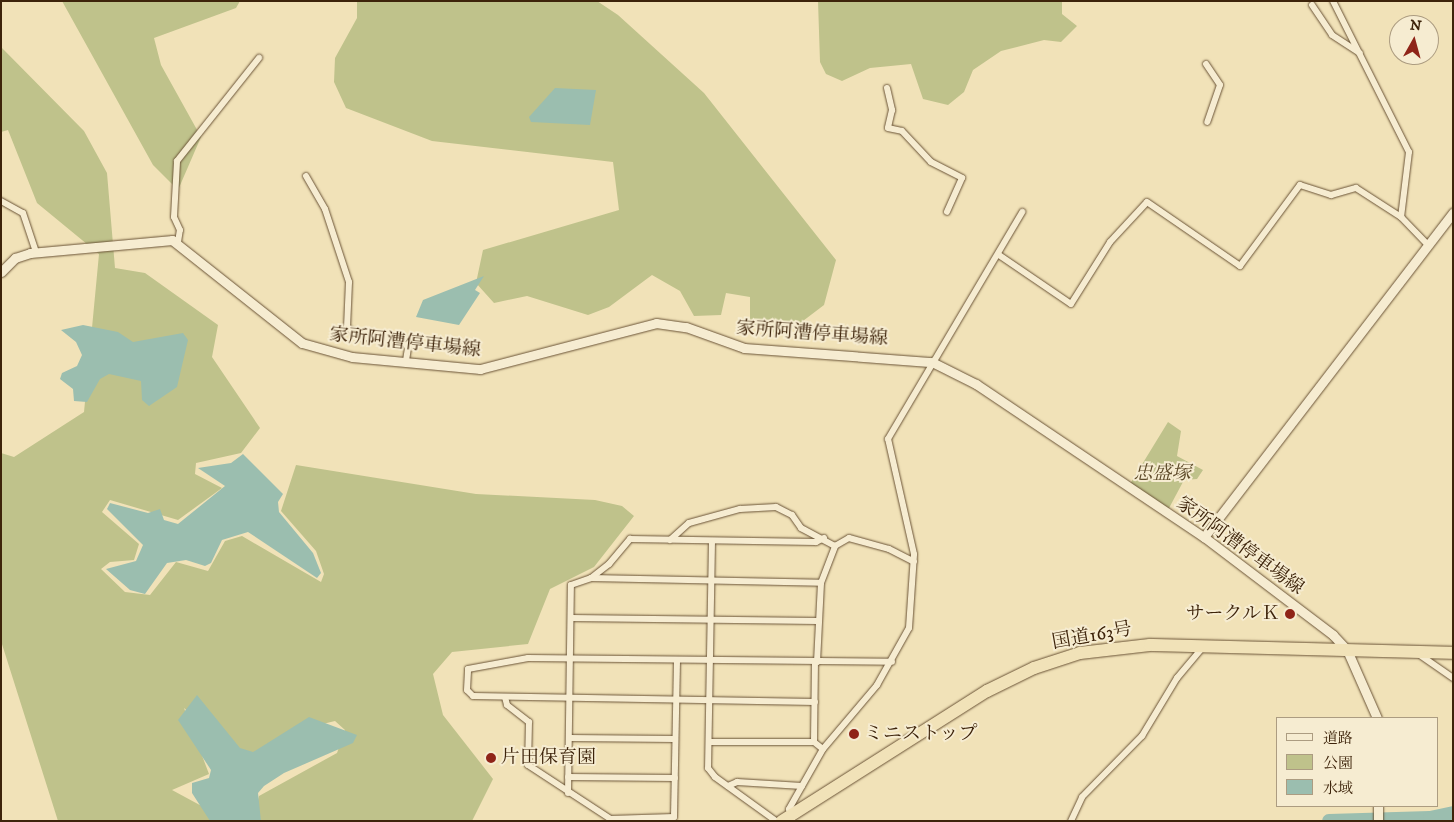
<!DOCTYPE html>
<html>
<head>
<meta charset="utf-8">
<style>
  body { margin:0 }
  #map { position:relative; width:1454px; height:822px; overflow:hidden; background:#f1e2b8; font-family:"IM FELL DW Pica","Noto Serif JP",serif }
  div>[style] { position:absolute }
  [style*='--x'] { left:calc(var(--x)*1px); top:calc(var(--y)*1px); width:calc(var(--w)*1px); rotate:calc(var(--a)*1deg) }
  .green>* { inset:0; background:#bfc28b }
  .water>* { inset:0; background:#9bbeaf }
  .river>* { height:14px; margin:-7px; padding:0 7px; transform-origin:7px; border-radius:7px; background:#9bbeaf }
  .roads { filter:drop-shadow(0 0 1px #6a5336) drop-shadow(0 0 1px #6a5336) }
  .street>* { height:6px; margin:-3px; padding:0 3px; transform-origin:3px; border-radius:3px; background:#f6ecd1 }
  .secondary>* { height:9px; margin:-4.5px; padding:0 4.5px; transform-origin:4.5px; border-radius:4.5px; background:#f6ecd1 }
  .highway>* { height:12px; margin:-6px; padding:0 6px; transform-origin:6px; border-radius:6px; background:#f1e2b8 }
  .dots>* { width:14px; height:14px; translate:-50% -50%; box-sizing:border-box; border:2px solid #f6ecd1; border-radius:50% }
  span { translate:-50% -50%; white-space:nowrap; text-align:center; line-height:1.15; -webkit-text-stroke:4px #f6ecd1; paint-order:stroke }
  .street-label { font-size:19px; color:#3d230a }
  .park-label { font-size:19px; color:#5e4b2a; font-style:italic }
  .poi-label { font-size:19px; color:#3d230a }
  .right { translate:-100% -50%; text-align:right }
  .left { translate:0 -50%; text-align:left }
  .frame { position:absolute; inset:0; border:2px solid #3d230a; pointer-events:none }
  .legend { position:absolute; left:1276px; top:717px; width:162px; height:90px; box-sizing:border-box; background:#f6ecd1; border:1px solid #ac9c81; margin:0; padding:6px 9px; list-style:none; font-size:15px; color:#3d230a }
  .legend li { display:flex; align-items:center; gap:10px; height:25px }
  .legend b { width:25px; border:1px solid #ac9c81 }
  .north { position:absolute; left:1389px; top:15px; width:50px; height:50px; box-sizing:border-box; background:#f6ecd1; border:1px solid #ac9c81; border-radius:50%; rotate:7deg; font-size:14px; font-weight:700; line-height:20px; text-align:center; color:#3d230a }
  .north::after { content:''; display:block; margin:auto; width:18px; height:22px; background:#8f2418; clip-path:polygon(50% 0,100% 100%,50% 72%,0 100%) }
</style>
</head>
<body>
<div id="map">
  <div class="green">
    <i style="clip-path:polygon(62px 1px,240px 1px,236px 8px,154px 38px,161px 65px,201px 137px,178px 190px,153px 165px)"></i>
    <i style="clip-path:polygon(357px 1px,597px 1px,618px 15px,704px 93px,836px 260px,824px 305px,799px 324px,771px 333px,750px 322px,750px 297px,726px 293px,721px 315px,694px 316px,680px 291px,652px 275px,609px 307px,588px 315px,527px 296px,494px 303px,476px 283px,483px 250px,619px 210px,613px 162px,432px 141px,346px 108px,334px 82px,335px 58px,357px 18px)"></i>
    <i style="clip-path:polygon(818px 1px,1062px 1px,1062px 14px,1077px 26px,1061px 42px,1044px 40px,1001px 51px,973px 70px,964px 92px,948px 105px,923px 99px,911px 64px,870px 68px,842px 81px,826px 74px,820px 62px)"></i>
    <i style="clip-path:polygon(1px 47px,84px 131px,107px 173px,115px 268px,145px 273px,218px 325px,212px 357px,260px 428px,241px 453px,196px 463px,195px 474px,222px 488px,178px 520px,110px 500px,102px 512px,139px 544px,134px 560px,110px 562px,101px 569px,125px 592px,150px 595px,176px 562px,208px 571px,225px 541px,242px 536px,321px 582px,324px 574px,316px 551px,281px 511px,296px 465px,476px 494px,595px 500px,622px 506px,634px 516px,594px 567px,550px 589px,528px 644px,452px 652px,433px 674px,443px 715px,493px 779px,472px 821px,253px 821px,259px 796px,337px 753px,345px 730px,335px 721px,298px 730px,248px 762px,184px 708px,209px 774px,172px 790px,209px 810px,210px 821px,58px 821px,1px 641px,1px 453px,14px 457px,84px 412px,99px 254px,37px 203px,8px 130px,1px 132px)"></i>
    <i style="clip-path:polygon(1168px 422px,1181px 431px,1177px 456px,1203px 470px,1197px 479px,1184px 480px,1168px 510px,1130px 484px)"></i>
  </div>
  <div class="water">
    <i style="clip-path:polygon(555px 88px,596px 90px,590px 125px,531px 122px,529px 117px)"></i>
    <i style="clip-path:polygon(484px 276px,475px 290px,480px 293px,459px 325px,416px 317px,423px 300px)"></i>
    <i style="clip-path:polygon(83px 325px,118px 332px,133px 342px,183px 333px,188px 340px,177px 387px,149px 406px,142px 400px,141px 381px,109px 374px,100px 379px,87px 402px,74px 401px,73px 389px,60px 379px,62px 373px,77px 366px,82px 355px,76px 342px,61px 330px)"></i>
    <i style="clip-path:polygon(243px 454px,283px 494px,278px 502px,279px 512px,313px 553px,321px 573px,317px 578px,248px 532px,222px 540px,211px 563px,205px 566px,186px 560px,167px 563px,145px 594px,130px 590px,106px 569px,136px 561px,143px 545px,107px 509px,110px 503px,148px 513px,160px 509px,164px 520px,178px 524px,225px 486px,198px 468px,231px 463px)"></i>
    <i style="clip-path:polygon(197px 695px,240px 748px,253px 752px,309px 717px,357px 735px,353px 743px,284px 773px,264px 786px,258px 793px,261px 821px,210px 821px,192px 793px,192px 783px,209px 778px,211px 770px,178px 720px)"></i>
  </div>
  <div class="river">
    <i style="--x:1329;--y:821;--w:101;--a:-1.7"></i>
    <i style="--x:1430;--y:818;--w:24;--a:-12"></i>
  </div>
  <div class="roads">
    <div class="street">
      <i style="--x:1333;--y:1;--w:169;--a:63.3"></i>
      <i style="--x:1409;--y:152;--w:65;--a:97"></i>
      <i style="--x:1401;--y:217;--w:36;--a:46"></i>
      <i style="--x:1312;--y:5;--w:36;--a:56"></i>
      <i style="--x:1332;--y:35;--w:33;--a:33"></i>
      <i style="--x:1206;--y:64;--w:25;--a:56"></i>
      <i style="--x:1220;--y:85;--w:39;--a:109"></i>
      <i style="--x:887;--y:88;--w:23;--a:77"></i>
      <i style="--x:892;--y:110;--w:18;--a:103"></i>
      <i style="--x:888;--y:128;--w:14;--a:12"></i>
      <i style="--x:902;--y:131;--w:42;--a:46.9"></i>
      <i style="--x:931;--y:162;--w:35;--a:27"></i>
      <i style="--x:962;--y:178;--w:37;--a:114"></i>
      <i style="--x:306;--y:176;--w:38;--a:60"></i>
      <i style="--x:325;--y:209;--w:77;--a:71.8"></i>
      <i style="--x:349;--y:282;--w:45;--a:92.5"></i>
      <i style="--x:347;--y:327;--w:16;--a:38"></i>
      <i style="--x:360;--y:337;--w:43;--a:2.7"></i>
      <i style="--x:403;--y:339;--w:10;--a:61"></i>
      <i style="--x:408;--y:348;--w:13;--a:99"></i>
      <i style="--x:1;--y:201;--w:25;--a:29"></i>
      <i style="--x:23;--y:213;--w:41;--a:71.6"></i>
      <i style="--x:178;--y:242;--w:12;--a:-81"></i>
      <i style="--x:180;--y:230;--w:14;--a:-115"></i>
      <i style="--x:174;--y:217;--w:56;--a:-86.9"></i>
      <i style="--x:177;--y:161;--w:132;--a:-51.5"></i>
      <i style="--x:999;--y:255;--w:87;--a:34.2"></i>
      <i style="--x:1071;--y:304;--w:73;--a:-57.8"></i>
      <i style="--x:1110;--y:242;--w:54;--a:-47.2"></i>
      <i style="--x:1147;--y:202;--w:113;--a:34.5"></i>
      <i style="--x:1240;--y:266;--w:101;--a:-53.5"></i>
      <i style="--x:1300;--y:185;--w:33;--a:18"></i>
      <i style="--x:1331;--y:195;--w:26;--a:-16"></i>
      <i style="--x:1356;--y:188;--w:54;--a:32.8"></i>
      <i style="--x:670;--y:540;--w:25;--a:-42"></i>
      <i style="--x:689;--y:523;--w:53;--a:-15.4"></i>
      <i style="--x:740;--y:509;--w:36;--a:-3"></i>
      <i style="--x:776;--y:507;--w:18;--a:27"></i>
      <i style="--x:792;--y:515;--w:16;--a:55"></i>
      <i style="--x:801;--y:528;--w:38;--a:28"></i>
      <i style="--x:712;--y:541;--w:227;--a:91"></i>
      <i style="--x:708;--y:768;--w:11;--a:52"></i>
      <i style="--x:715;--y:777;--w:75;--a:35.8"></i>
      <i style="--x:591;--y:578;--w:230;--a:1.2"></i>
      <i style="--x:571;--y:618;--w:247;--a:0.7"></i>
      <i style="--x:1417;--y:653;--w:44;--a:34.8"></i>
      <i style="--x:817;--y:662;--w:79;--a:-87.1"></i>
      <i style="--x:821;--y:583;--w:40;--a:-69"></i>
      <i style="--x:835;--y:546;--w:16;--a:-30"></i>
      <i style="--x:849;--y:538;--w:41;--a:15.4"></i>
      <i style="--x:889;--y:549;--w:28;--a:27"></i>
      <i style="--x:505;--y:697;--w:8;--a:76"></i>
      <i style="--x:507;--y:705;--w:28;--a:38"></i>
      <i style="--x:529;--y:722;--w:43;--a:91.3"></i>
      <i style="--x:528;--y:765;--w:100;--a:33.2"></i>
      <i style="--x:815;--y:702;--w:342;--a:-179"></i>
      <i style="--x:473;--y:696;--w:8;--a:-135"></i>
      <i style="--x:467;--y:690;--w:21;--a:-87"></i>
      <i style="--x:468;--y:669;--w:61;--a:-10.4"></i>
      <i style="--x:528;--y:658;--w:364;--a:0.6"></i>
      <i style="--x:569;--y:738;--w:106;--a:0.5"></i>
      <i style="--x:709;--y:742;--w:105;--a:0"></i>
      <i style="--x:814;--y:742;--w:11;--a:38"></i>
      <i style="--x:814;--y:742;--w:80;--a:-89.3"></i>
      <i style="--x:568;--y:777;--w:107;--a:0.5"></i>
      <i style="--x:728;--y:786;--w:10;--a:-24"></i>
      <i style="--x:737;--y:782;--w:65;--a:3.5"></i>
      <i style="--x:568;--y:793;--w:208;--a:-89.2"></i>
      <i style="--x:571;--y:585;--w:21;--a:-19"></i>
      <i style="--x:591;--y:578;--w:23;--a:-38"></i>
      <i style="--x:609;--y:564;--w:33;--a:-50"></i>
      <i style="--x:630;--y:539;--w:186;--a:0.9"></i>
      <i style="--x:816;--y:542;--w:9;--a:-27"></i>
      <i style="--x:791;--y:816;--w:7;--a:-106"></i>
      <i style="--x:789;--y:809;--w:69;--a:-60.5"></i>
      <i style="--x:823;--y:749;--w:84;--a:-49.8"></i>
      <i style="--x:877;--y:685;--w:65;--a:-60.7"></i>
      <i style="--x:909;--y:628;--w:74;--a:-86.1"></i>
      <i style="--x:914;--y:554;--w:118;--a:-102.7"></i>
      <i style="--x:888;--y:439;--w:264;--a:-59.4"></i>
      <i style="--x:610;--y:819;--w:64;--a:-1.8"></i>
      <i style="--x:674;--y:817;--w:157;--a:-88.9"></i>
      <i style="--x:1071;--y:821;--w:26;--a:-65"></i>
      <i style="--x:1082;--y:797;--w:86;--a:-45.5"></i>
      <i style="--x:1142;--y:736;--w:68;--a:-58.9"></i>
      <i style="--x:1177;--y:678;--w:40;--a:-50"></i>
    </div>
    <div class="secondary">
      <i style="--x:1;--y:272;--w:20;--a:-45"></i>
      <i style="--x:15;--y:258;--w:16;--a:-18"></i>
      <i style="--x:30;--y:253;--w:143;--a:-5.2"></i>
      <i style="--x:172;--y:240;--w:166;--a:38.4"></i>
      <i style="--x:302;--y:343;--w:52;--a:15.6"></i>
      <i style="--x:352;--y:357;--w:129;--a:5.4"></i>
      <i style="--x:480;--y:369;--w:182;--a:-14.6"></i>
      <i style="--x:656;--y:323;--w:30;--a:8"></i>
      <i style="--x:686;--y:327;--w:62;--a:19.9"></i>
      <i style="--x:744;--y:348;--w:189;--a:4.3"></i>
      <i style="--x:932;--y:362;--w:49;--a:26.6"></i>
      <i style="--x:976;--y:384;--w:275;--a:33.9"></i>
      <i style="--x:1204;--y:537;--w:162;--a:37.2"></i>
      <i style="--x:1333;--y:635;--w:21;--a:47"></i>
      <i style="--x:1347;--y:650;--w:74;--a:66.2"></i>
      <i style="--x:1204;--y:537;--w:409;--a:-52.5"></i>
      <i style="--x:1378;--y:821;--w:15;--a:-90"></i>
    </div>
    <div class="highway">
      <i style="--x:782;--y:821;--w:243;--a:-32.4"></i>
      <i style="--x:987;--y:691;--w:52;--a:-26.1"></i>
      <i style="--x:1034;--y:668;--w:48;--a:-18.1"></i>
      <i style="--x:1080;--y:653;--w:70;--a:-6.5"></i>
      <i style="--x:1150;--y:645;--w:303;--a:1.5"></i>
    </div>
  </div>
  <div class="dots">
    <i style="left:1290px;top:614px;background:#8f2418"></i>
    <i style="left:854px;top:734px;background:#8f2418"></i>
    <i style="left:491px;top:758px;background:#8f2418"></i>
  </div>
  <div class="street-label">
    <span style="left:812px;top:334px;rotate:4deg">家所阿漕停車場線</span>
    <span style="left:405px;top:343px;rotate:6deg">家所阿漕停車場線</span>
    <span style="left:1240px;top:546px;rotate:36deg">家所阿漕停車場線</span>
    <span style="left:1092px;top:636px;rotate:-10deg">国道163号</span>
  </div>
  <div class="park-label">
    <span style="left:1162px;top:474px">忠盛塚</span>
  </div>
  <div class="poi-label">
    <span class="right" style="left:1280px;top:614px">サークルＫ</span>
    <span class="left" style="left:864px;top:734px">ミニストップ</span>
    <span class="left" style="left:501px;top:758px">片田保育園</span>
  </div>
  <div class="frame"></div>
  <ul class="legend">
  <li><b style="height:6px;background:#f6ecd1"></b>道路</li>
  <li><b style="height:14px;background:#bfc28b"></b>公園</li>
  <li><b style="height:14px;background:#9bbeaf"></b>水域</li>
  </ul>
  <div class="north">N</div>
</div>
</body>
</html>
